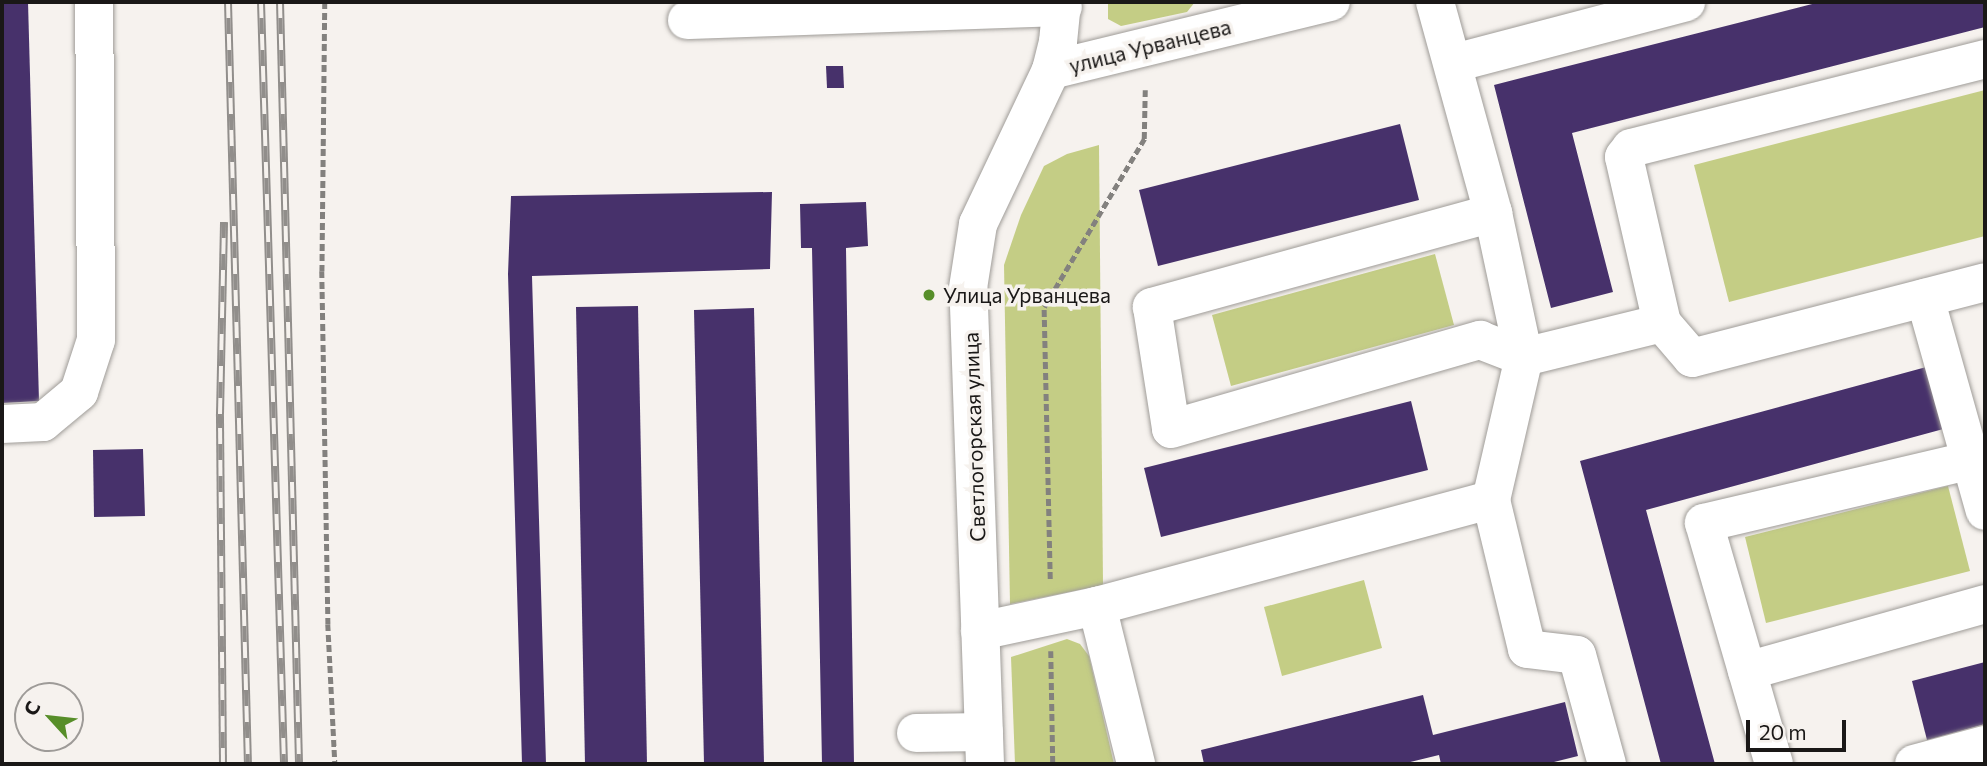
<!DOCTYPE html>
<html>
<head>
<meta charset="utf-8">
<style>
  body { margin:0 }
  #map { position:relative; width:1987px; height:766px; overflow:hidden; background:#f6f2ee; font-family:Commissioner,sans-serif }
  div>[style] { position:absolute }
  [style*='--x'] { left:calc(var(--x)*1px); top:calc(var(--y)*1px); width:calc(var(--w)*1px); rotate:calc(var(--a)*1deg) }
  .green>* { inset:0; background:#c4cd85 }
  .building>* { inset:0; background:#47316b }
  .path>* { height:4.5px; margin-top:-2.25px; transform-origin:0; background:repeating-linear-gradient(90deg,#83817e 0 7px,transparent 0 10.5px) }
  .roads { filter:drop-shadow(0 0 2px #9f9c98) drop-shadow(0 0 2px #9f9c98) }
  .minor>* { height:38px; margin:-19px; padding:0 19px; transform-origin:19px; border-radius:19px; background:#fff }
  .rail>* { height:8px; margin-top:-4px; transform-origin:0; background:repeating-linear-gradient(90deg,#f6f2ee 0 16px,#918e8b 0 32px); box-sizing:border-box; border-block:2px solid #918e8b }
  .dots>* { width:19px; height:19px; translate:-50% -50%; box-sizing:border-box; border:4px solid #f6f2ee; border-radius:50% }
  span { translate:-50% -50%; white-space:nowrap; text-align:center; line-height:1.15; -webkit-text-stroke:7px #f6f2ee; paint-order:stroke }
  .street-label { font-size:21px; color:#1a1817 }
  .poi-label { font-size:21px; color:#1a1817 }
  .left { translate:0 -50%; text-align:left }
  .frame { position:absolute; inset:0; border:4px solid #1a1817; pointer-events:none }
  .north { position:absolute; left:14px; top:682px; width:70px; height:70px; box-sizing:border-box; background:#f6f2ee; border:2px solid #9e9b98; border-radius:50%; rotate:297deg; font-size:19px; font-weight:700; line-height:28px; text-align:center; color:#1a1817 }
  .north::after { content:''; display:block; margin:auto; width:24px; height:32px; background:#578e29; clip-path:polygon(50% 0,100% 100%,50% 72%,0 100%) }
  .scale { position:absolute; left:1746px; top:720px; width:100px; height:32px; box-sizing:border-box; border:4px solid #1a1817; border-top:0; padding-left:9px; font-size:21px; line-height:24px; white-space:nowrap; color:#1a1817; -webkit-text-stroke:5px #f6f2ee; paint-order:stroke }
</style>
</head>
<body>
<div id="map">
  <div class="green">
    <i style="clip-path:polygon(1108px 2px,1195px 2px,1187px 12px,1121px 26px,1108px 19px)"></i>
    <i style="clip-path:polygon(1985px 90px,1985px 236px,1729px 302px,1694px 165px)"></i>
    <i style="clip-path:polygon(1099px 145px,1103px 585px,1010px 604px,1004px 265px,1021px 215px,1044px 166px,1067px 154px)"></i>
    <i style="clip-path:polygon(1435px 254px,1454px 325px,1231px 386px,1212px 315px)"></i>
    <i style="clip-path:polygon(1948px 486px,1970px 571px,1766px 623px,1745px 537px)"></i>
    <i style="clip-path:polygon(1364px 580px,1382px 648px,1282px 676px,1264px 607px)"></i>
    <i style="clip-path:polygon(1067px 639px,1080px 644px,1089px 656px,1114px 764px,1015px 764px,1011px 657px)"></i>
  </div>
  <div class="building">
    <i style="clip-path:polygon(2px 2px,28px 2px,39px 401px,2px 403px)"></i>
    <i style="clip-path:polygon(1820px 2px,1985px 2px,1985px 27px,1572px 133px,1613px 292px,1551px 308px,1494px 85px)"></i>
    <i style="clip-path:polygon(826px 66px,843px 66px,844px 88px,827px 88px)"></i>
    <i style="clip-path:polygon(1400px 124px,1419px 200px,1158px 266px,1139px 190px)"></i>
    <i style="clip-path:polygon(772px 192px,770px 269px,532px 276px,546px 764px,522px 764px,508px 274px,511px 196px)"></i>
    <i style="clip-path:polygon(866px 202px,868px 246px,846px 248px,854px 764px,822px 764px,812px 248px,801px 248px,800px 204px)"></i>
    <i style="clip-path:polygon(638px 306px,647px 764px,585px 764px,576px 307px)"></i>
    <i style="clip-path:polygon(754px 308px,764px 764px,704px 764px,694px 310px)"></i>
    <i style="clip-path:polygon(1930px 366px,1947px 428px,1646px 510px,1715px 764px,1661px 764px,1580px 461px)"></i>
    <i style="clip-path:polygon(1411px 401px,1428px 470px,1161px 537px,1144px 468px)"></i>
    <i style="clip-path:polygon(143px 449px,145px 516px,94px 517px,93px 450px)"></i>
    <i style="clip-path:polygon(1985px 662px,1985px 724px,1927px 740px,1912px 681px)"></i>
    <i style="clip-path:polygon(1423px 695px,1433px 735px,1565px 702px,1578px 756px,1546px 764px,1441px 764px,1439px 755px,1402px 764px,1204px 764px,1201px 750px)"></i>
  </div>
  <div class="path">
    <i style="--x:325;--y:2;--w:269;--a:90.6"></i>
    <i style="--x:322;--y:271;--w:353;--a:89"></i>
    <i style="--x:328;--y:624;--w:140;--a:87.1"></i>
    <i style="--x:1050;--y:579;--w:272;--a:-91.3"></i>
    <i style="--x:1044;--y:307;--w:196;--a:-59.2"></i>
    <i style="--x:1144;--y:139;--w:49;--a:-88.8"></i>
    <i style="--x:1051;--y:651;--w:113;--a:89"></i>
  </div>
  <div class="roads">
    <div class="minor">
      <i style="--x:1435;--y:2;--w:219;--a:74.6"></i>
      <i style="--x:1493;--y:213;--w:147;--a:77.9"></i>
      <i style="--x:1524;--y:357;--w:142;--a:-13.8"></i>
      <i style="--x:1662;--y:323;--w:46;--a:49.4"></i>
      <i style="--x:1692;--y:358;--w:303;--a:-14.5"></i>
      <i style="--x:687;--y:20;--w:376;--a:-2"></i>
      <i style="--x:1454;--y:63;--w:240;--a:-14.7"></i>
      <i style="--x:1051;--y:70;--w:288;--a:-13.7"></i>
      <i style="--x:1493;--y:213;--w:354;--a:164.6"></i>
      <i style="--x:1152;--y:307;--w:123;--a:81.1"></i>
      <i style="--x:1171;--y:429;--w:322;--a:-16.1"></i>
      <i style="--x:1480;--y:340;--w:47;--a:21.1"></i>
      <i style="--x:1524;--y:357;--w:147;--a:103"></i>
      <i style="--x:1491;--y:500;--w:153;--a:76.4"></i>
      <i style="--x:1527;--y:649;--w:50;--a:6.8"></i>
      <i style="--x:1577;--y:655;--w:113;--a:74.6"></i>
      <i style="--x:1925;--y:298;--w:221;--a:74.3"></i>
      <i style="--x:1662;--y:323;--w:170;--a:-102.9"></i>
      <i style="--x:1624;--y:157;--w:11;--a:-52"></i>
      <i style="--x:1631;--y:148;--w:365;--a:-14.1"></i>
      <i style="--x:2;--y:424;--w:41;--a:-2.8"></i>
      <i style="--x:43;--y:422;--w:47;--a:-39.8"></i>
      <i style="--x:79;--y:392;--w:55;--a:-71.9"></i>
      <i style="--x:96;--y:340;--w:338;--a:-90.3"></i>
      <i style="--x:1097;--y:606;--w:163;--a:76.1"></i>
      <i style="--x:980;--y:631;--w:120;--a:-12.1"></i>
      <i style="--x:1097;--y:606;--w:408;--a:-15.1"></i>
      <i style="--x:1747;--y:671;--w:247;--a:-15.7"></i>
      <i style="--x:916;--y:733;--w:68;--a:-0.8"></i>
      <i style="--x:985;--y:764;--w:476;--a:-92"></i>
      <i style="--x:968;--y:288;--w:65;--a:-81.1"></i>
      <i style="--x:978;--y:224;--w:170;--a:-64.6"></i>
      <i style="--x:1051;--y:70;--w:29;--a:-76"></i>
      <i style="--x:1058;--y:42;--w:40;--a:-84.3"></i>
      <i style="--x:1774;--y:764;--w:251;--a:-106.2"></i>
      <i style="--x:1704;--y:523;--w:275;--a:-13.2"></i>
      <i style="--x:1914;--y:764;--w:73;--a:-15"></i>
    </div>
  </div>
  <div class="rail">
    <i style="--x:228;--y:2;--w:762;--a:88.5"></i>
    <i style="--x:261;--y:2;--w:762;--a:88.27"></i>
    <i style="--x:280;--y:2;--w:762;--a:88.57"></i>
    <i style="--x:223;--y:764;--w:350;--a:-90.5"></i>
    <i style="--x:220;--y:414;--w:192;--a:-88.8"></i>
  </div>
  <div class="dots">
    <i style="left:929px;top:295px;background:#578e29"></i>
  </div>
  <div class="street-label">
    <span style="left:1150px;top:46px;rotate:-14deg">улица Урванцева</span>
    <span style="left:974px;top:437px;rotate:-92deg">Светлогорская улица</span>
  </div>
  <div class="poi-label">
    <span class="left" style="left:943px;top:295px">Улица Урванцева</span>
  </div>
  <div class="frame"></div>
  <div class="north">С</div>
  <div class="scale">20 m</div>
</div>
</body>
</html>
